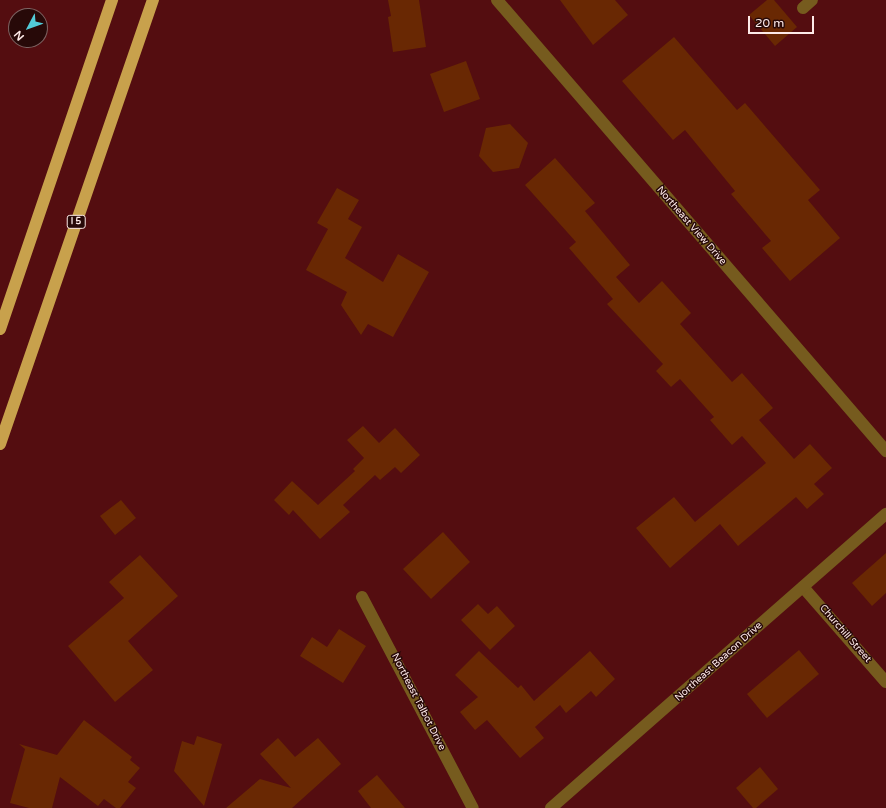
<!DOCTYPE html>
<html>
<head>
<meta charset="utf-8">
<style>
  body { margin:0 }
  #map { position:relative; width:886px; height:808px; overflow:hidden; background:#540d10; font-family:"Varela Round",sans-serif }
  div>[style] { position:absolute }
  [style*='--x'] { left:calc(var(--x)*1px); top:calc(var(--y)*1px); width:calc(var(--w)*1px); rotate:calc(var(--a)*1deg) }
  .building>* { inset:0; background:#692803 }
  .minor>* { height:12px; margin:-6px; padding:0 6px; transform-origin:6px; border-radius:6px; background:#765b1e }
  .highway>* { height:12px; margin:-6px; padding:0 6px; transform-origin:6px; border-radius:6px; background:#c8a14c }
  span { translate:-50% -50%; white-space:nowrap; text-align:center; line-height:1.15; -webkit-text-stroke:3px #270908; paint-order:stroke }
  .shield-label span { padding:1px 3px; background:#270908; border:1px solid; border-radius:3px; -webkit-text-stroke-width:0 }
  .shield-label { font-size:9px; color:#fdeae8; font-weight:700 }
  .street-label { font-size:10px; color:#fdeae8 }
  .north { position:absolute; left:8px; top:8px; width:40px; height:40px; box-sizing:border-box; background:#270908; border:1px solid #7d6362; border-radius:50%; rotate:229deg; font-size:11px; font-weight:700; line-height:16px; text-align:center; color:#fdeae8 }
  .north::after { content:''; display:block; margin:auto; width:14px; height:18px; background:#52cbd8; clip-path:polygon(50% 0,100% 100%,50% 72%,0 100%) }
  .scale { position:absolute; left:748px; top:16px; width:66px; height:18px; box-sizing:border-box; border:2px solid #fdeae8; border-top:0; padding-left:5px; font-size:12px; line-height:14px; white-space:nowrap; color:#fdeae8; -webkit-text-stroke:3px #270908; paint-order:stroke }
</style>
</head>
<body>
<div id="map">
  <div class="building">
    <i style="clip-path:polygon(388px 0,419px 0,426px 47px,393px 52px,388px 17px,391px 16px)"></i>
    <i style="clip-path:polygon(560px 0,615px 0,628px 15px,593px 45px)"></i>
    <i style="clip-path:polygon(767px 0,774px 0,797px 27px,775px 46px,749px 15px)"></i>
    <i style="clip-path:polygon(674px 37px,737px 110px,745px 103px,820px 190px,808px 200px,840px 238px,790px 281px,762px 248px,771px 241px,731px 194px,735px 191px,685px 130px,673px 140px,622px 81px)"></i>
    <i style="clip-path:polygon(466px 61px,480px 99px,444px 112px,430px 74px)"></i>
    <i style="clip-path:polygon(510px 124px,528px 143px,519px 168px,493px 172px,479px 156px,486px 128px)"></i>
    <i style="clip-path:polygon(555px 158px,595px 203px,585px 211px,630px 265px,616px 277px,639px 303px,662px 281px,691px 313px,680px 324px,732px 382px,742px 373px,773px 408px,759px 420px,794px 459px,810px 444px,832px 468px,814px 484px,824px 494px,807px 509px,796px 497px,738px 546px,720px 524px,670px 568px,636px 528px,674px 497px,695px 522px,766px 463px,742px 436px,732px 445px,710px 420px,714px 417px,680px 379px,671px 387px,656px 371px,663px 364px,607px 304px,613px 299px,569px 248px,576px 242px,525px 185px)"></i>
    <i style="clip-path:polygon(337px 188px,359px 200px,348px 219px,362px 227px,345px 258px,383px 282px,398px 254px,429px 272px,393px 337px,368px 324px,361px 335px,341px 305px,347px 292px,306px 270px,328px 229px,317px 223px)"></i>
    <i style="clip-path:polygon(363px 426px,379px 443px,395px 428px,420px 455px,401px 473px,395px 467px,380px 480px,375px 475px,343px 505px,350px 512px,320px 539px,293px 510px,289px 515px,274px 500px,292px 481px,318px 505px,355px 471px,353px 469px,364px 458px,347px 440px)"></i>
    <i style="clip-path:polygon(121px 500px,136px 518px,115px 535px,100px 516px)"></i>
    <i style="clip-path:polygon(443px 532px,470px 562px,431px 599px,403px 569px)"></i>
    <i style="clip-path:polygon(886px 553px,886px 593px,872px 606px,852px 583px)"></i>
    <i style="clip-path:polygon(140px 555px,178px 596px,128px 641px,153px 670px,115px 702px,68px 646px,124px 598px,109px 582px)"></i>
    <i style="clip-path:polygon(478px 604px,488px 614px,497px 606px,515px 626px,490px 650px,461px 620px)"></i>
    <i style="clip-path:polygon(339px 629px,366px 646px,343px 683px,300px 656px,312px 637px,327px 647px)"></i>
    <i style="clip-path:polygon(799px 650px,819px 674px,767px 718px,747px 694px)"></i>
    <i style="clip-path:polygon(479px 651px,518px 688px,521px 685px,534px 701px,590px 651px,615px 679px,596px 697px,591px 691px,566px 713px,560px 705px,535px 727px,544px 738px,520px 758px,487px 720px,475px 730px,460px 712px,478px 697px,455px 675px)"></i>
    <i style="clip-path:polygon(84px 720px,132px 757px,130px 760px,140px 768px,128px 782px,136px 788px,120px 808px,116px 808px,104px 799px,98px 806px,60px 777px,52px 808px,29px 808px,10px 803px,25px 749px,19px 744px,57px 755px)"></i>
    <i style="clip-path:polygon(197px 736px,222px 744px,204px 806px,174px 771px,182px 741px,194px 745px)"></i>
    <i style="clip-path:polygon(278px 738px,295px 757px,318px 738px,341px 764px,292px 808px,226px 808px,260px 779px,291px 788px,260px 754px)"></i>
    <i style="clip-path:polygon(760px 767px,778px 789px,756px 808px,753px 808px,736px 788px)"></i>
    <i style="clip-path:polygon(377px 775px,405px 808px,371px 808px,358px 791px)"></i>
  </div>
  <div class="minor">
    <i style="--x:497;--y:0;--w:596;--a:49.22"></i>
    <i style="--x:803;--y:8;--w:12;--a:-42"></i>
    <i style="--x:803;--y:587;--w:126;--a:48.9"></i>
    <i style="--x:362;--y:597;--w:238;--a:62.3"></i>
    <i style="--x:551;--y:808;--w:446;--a:-41.3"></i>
  </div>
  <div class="highway">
    <i style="--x:0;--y:329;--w:348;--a:-71.2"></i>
    <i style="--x:0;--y:444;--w:470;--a:-71"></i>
  </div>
  <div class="shield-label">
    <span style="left:76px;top:222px">I 5</span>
  </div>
  <div class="street-label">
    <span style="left:691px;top:226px;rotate:49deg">Northeast View Drive</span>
    <span style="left:845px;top:634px;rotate:49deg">Churchill Street</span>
    <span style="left:719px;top:662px;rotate:-42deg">Northeast Beacon Drive</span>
    <span style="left:418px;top:702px;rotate:63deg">Northeast Talbot Drive</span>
  </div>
  <div class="north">N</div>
  <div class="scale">20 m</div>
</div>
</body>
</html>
